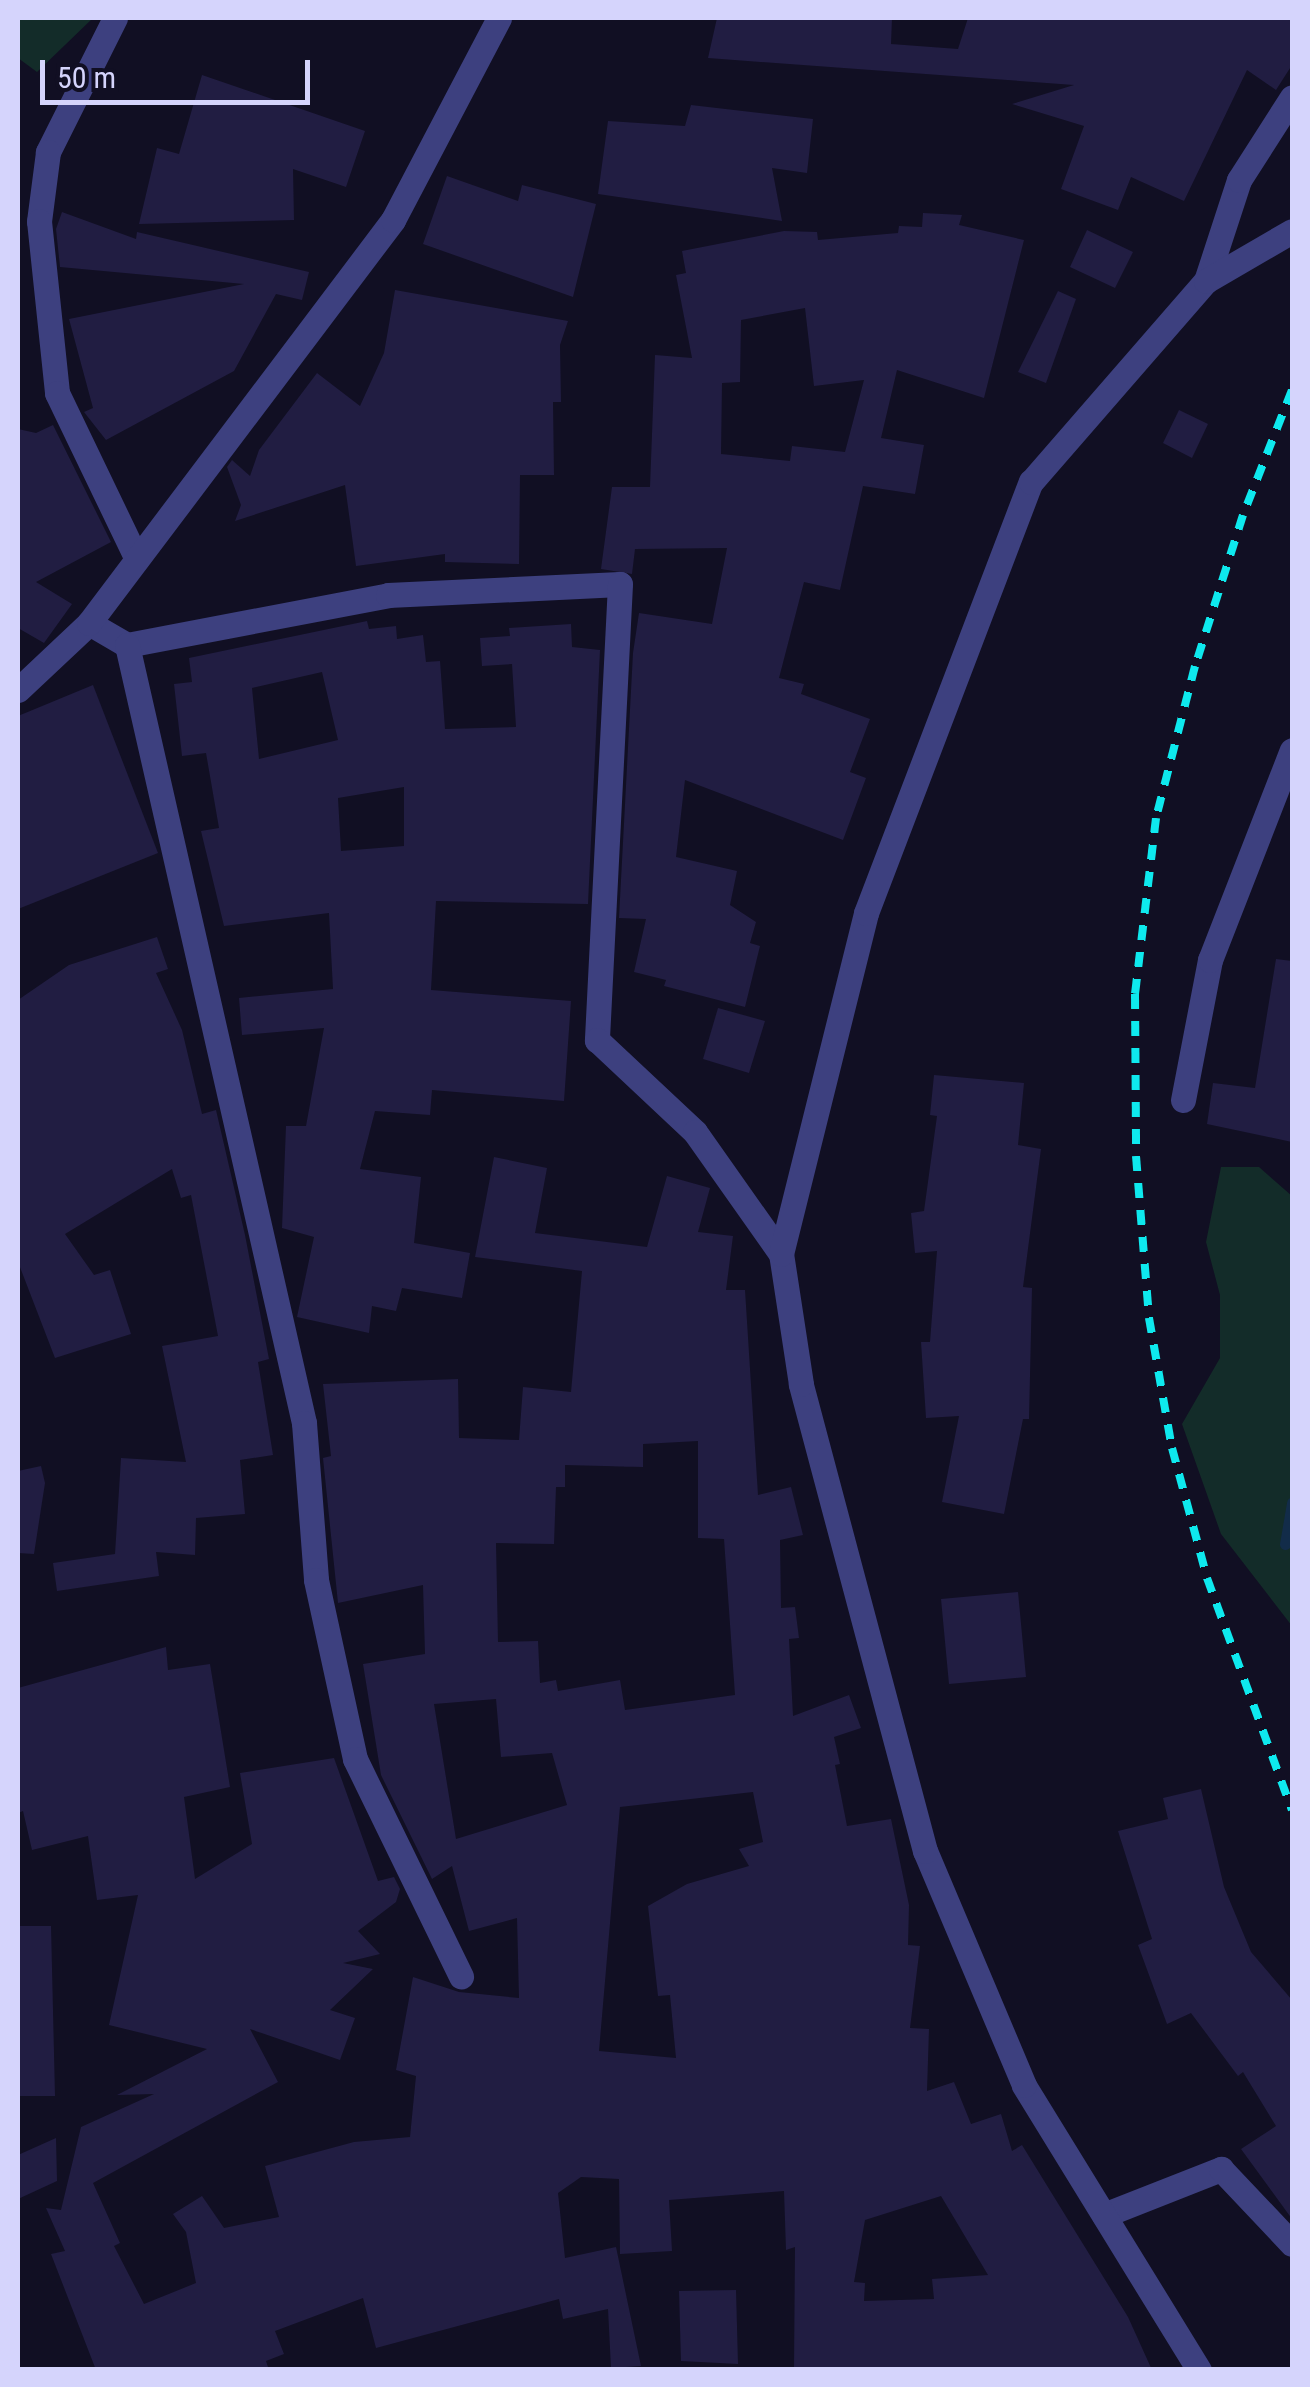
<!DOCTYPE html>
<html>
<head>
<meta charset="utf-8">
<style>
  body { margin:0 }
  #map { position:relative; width:1310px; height:2387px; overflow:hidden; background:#110f23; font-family:"Roboto Condensed",sans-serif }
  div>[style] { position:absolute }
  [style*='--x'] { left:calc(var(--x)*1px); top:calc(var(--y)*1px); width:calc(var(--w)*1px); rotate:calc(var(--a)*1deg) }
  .green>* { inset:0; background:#132c29 }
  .stream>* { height:11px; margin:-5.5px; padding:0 5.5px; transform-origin:5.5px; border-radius:5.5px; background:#122c49 }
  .building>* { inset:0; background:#211d42 }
  .minor>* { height:25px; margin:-12.5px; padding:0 12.5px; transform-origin:12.5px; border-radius:12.5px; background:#3d407f }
  .rail>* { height:8px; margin-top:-4px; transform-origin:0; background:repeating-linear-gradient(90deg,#0ee9ee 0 15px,transparent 0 27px) }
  span { translate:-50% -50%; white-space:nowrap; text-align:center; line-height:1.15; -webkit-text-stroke:8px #110f23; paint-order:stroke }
  .frame { position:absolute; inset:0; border:20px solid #d5d4fc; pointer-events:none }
  .scale { position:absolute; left:40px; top:60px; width:270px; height:45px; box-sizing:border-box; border:5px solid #d5d4fc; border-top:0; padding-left:12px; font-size:30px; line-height:35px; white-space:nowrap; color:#d5d4fc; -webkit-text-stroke:8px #110f23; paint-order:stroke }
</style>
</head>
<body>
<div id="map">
  <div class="green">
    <i style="clip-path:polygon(18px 18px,93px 18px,37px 72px,18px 58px)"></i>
    <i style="clip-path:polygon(1221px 1167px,1259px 1167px,1292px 1196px,1292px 1626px,1221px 1534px,1182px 1424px,1220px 1358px,1220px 1295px,1206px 1242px)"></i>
  </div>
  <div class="stream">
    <i style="--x:1285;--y:1544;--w:42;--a:-80.3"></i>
  </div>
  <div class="building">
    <i style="clip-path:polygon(717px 18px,892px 18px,891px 44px,958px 49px,968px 18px,1292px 18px,1292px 65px,1276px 90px,1247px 70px,1184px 201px,1131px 177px,1118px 210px,1061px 189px,1084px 126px,1012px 104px,1074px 85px,708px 58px)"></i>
    <i style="clip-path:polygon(202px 75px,365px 131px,346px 187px,293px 169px,294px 220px,139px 224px,157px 148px,179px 154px)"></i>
    <i style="clip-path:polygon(691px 105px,813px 119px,807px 173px,772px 168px,782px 221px,598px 194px,608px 121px,685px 126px)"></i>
    <i style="clip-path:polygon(447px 176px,518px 201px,522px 185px,596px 204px,573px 297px,423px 244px)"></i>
    <i style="clip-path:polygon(62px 212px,136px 239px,137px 232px,309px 272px,302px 300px,276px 294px,234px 371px,106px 440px,84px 412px,93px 408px,69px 319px,244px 284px,60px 267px,56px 229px)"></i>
    <i style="clip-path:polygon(evenodd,923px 213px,962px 215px,959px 225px,1024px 240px,984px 398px,897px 370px,881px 438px,924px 445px,915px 494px,863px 486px,840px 590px,804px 582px,779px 678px,804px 684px,801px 694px,870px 719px,850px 772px,866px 778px,843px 840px,685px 780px,676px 857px,737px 871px,730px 905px,756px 922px,750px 943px,760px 946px,745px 1007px,664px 986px,666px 980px,634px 972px,646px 919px,619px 918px,633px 653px,639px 613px,712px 624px,727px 548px,635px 549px,632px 574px,601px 569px,612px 487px,650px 487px,655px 355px,692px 358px,676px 275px,686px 273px,682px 251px,784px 231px,817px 232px,818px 240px,898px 233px,899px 226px,922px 227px,923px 213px,805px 308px,814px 386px,864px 380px,845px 452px,792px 446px,790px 461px,721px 454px,722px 383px,740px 382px,741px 320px,805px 308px)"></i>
    <i style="clip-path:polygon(1087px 230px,1133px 252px,1115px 288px,1070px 267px)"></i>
    <i style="clip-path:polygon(395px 290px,568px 321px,560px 345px,561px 402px,553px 402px,554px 475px,520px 475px,519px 564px,445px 562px,445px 554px,356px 566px,345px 485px,235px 521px,241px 505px,227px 467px,232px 460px,250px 476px,259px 450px,317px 373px,360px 406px,384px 353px)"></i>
    <i style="clip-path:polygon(1058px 291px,1076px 299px,1046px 383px,1018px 372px)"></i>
    <i style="clip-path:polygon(1179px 410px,1208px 424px,1192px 458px,1163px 443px)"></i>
    <i style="clip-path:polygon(53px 425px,111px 542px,36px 582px,72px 604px,44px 643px,18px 628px,18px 429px,36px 433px)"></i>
    <i style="clip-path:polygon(evenodd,367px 621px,369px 629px,396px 626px,397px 639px,423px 635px,426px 662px,440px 661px,445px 729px,516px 727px,512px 664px,482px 666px,480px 638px,510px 636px,509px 628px,571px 624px,572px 647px,600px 650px,588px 904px,436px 901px,431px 990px,571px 1001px,564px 1101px,432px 1090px,430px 1115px,375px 1111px,360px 1169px,421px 1177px,414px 1243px,470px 1253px,462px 1298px,402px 1288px,396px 1311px,372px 1306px,369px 1333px,297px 1317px,314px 1237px,282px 1228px,286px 1126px,306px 1126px,324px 1028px,242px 1035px,239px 998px,333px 989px,329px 913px,224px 926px,201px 831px,219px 828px,206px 753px,182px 756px,174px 684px,192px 682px,189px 658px,367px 621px,322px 672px,338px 740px,259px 759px,252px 688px,322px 672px,367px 621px,404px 787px,404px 846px,341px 851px,338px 798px,404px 787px)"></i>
    <i style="clip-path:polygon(93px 685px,158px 853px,18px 909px,18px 716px)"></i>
    <i style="clip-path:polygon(157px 937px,168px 969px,156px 973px,182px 1030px,202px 1114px,216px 1110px,245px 1235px,269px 1359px,258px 1362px,273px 1455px,240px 1460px,245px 1514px,196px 1518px,195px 1555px,156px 1552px,159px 1576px,57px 1591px,53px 1563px,115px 1554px,121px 1458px,186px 1462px,162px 1346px,218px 1336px,191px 1195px,181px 1198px,172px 1169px,65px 1234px,94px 1275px,110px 1270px,131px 1334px,55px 1358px,18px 1262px,18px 1000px,69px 965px)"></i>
    <i style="clip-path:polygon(1276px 959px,1292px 961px,1292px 1142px,1207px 1124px,1213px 1083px,1255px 1088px)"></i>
    <i style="clip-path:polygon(718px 1008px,765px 1021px,749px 1073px,703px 1059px)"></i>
    <i style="clip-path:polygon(934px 1075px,1024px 1083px,1018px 1145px,1041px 1149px,1023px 1287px,1032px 1288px,1029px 1419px,1023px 1419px,1004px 1514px,942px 1502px,959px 1416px,926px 1418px,921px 1342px,930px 1342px,937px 1251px,915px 1253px,911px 1213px,924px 1211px,937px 1116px,930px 1115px)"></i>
    <i style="clip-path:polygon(evenodd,494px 1157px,547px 1168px,535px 1233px,647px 1247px,667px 1176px,710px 1188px,698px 1232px,733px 1236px,726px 1290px,745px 1290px,758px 1495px,791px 1487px,803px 1535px,780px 1540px,781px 1608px,795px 1607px,799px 1638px,789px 1639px,793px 1716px,849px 1695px,861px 1728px,834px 1737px,840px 1764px,835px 1765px,847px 1826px,891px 1819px,909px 1905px,908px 1945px,920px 1946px,910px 2028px,929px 2029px,927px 2091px,954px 2082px,971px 2124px,1001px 2114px,1012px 2151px,1022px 2145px,1128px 2317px,1152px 2370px,794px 2370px,795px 2247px,786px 2250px,784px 2191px,669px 2200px,672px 2251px,620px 2254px,619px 2179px,581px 2177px,558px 2193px,565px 2258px,616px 2247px,641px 2366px,611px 2368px,608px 2309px,563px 2319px,559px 2299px,376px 2348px,363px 2298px,275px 2331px,284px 2354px,266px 2361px,269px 2370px,96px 2370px,51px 2254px,65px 2251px,46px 2208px,61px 2210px,81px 2127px,154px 2094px,117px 2095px,207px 2049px,109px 2025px,138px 1895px,97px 1900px,88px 1836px,32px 1850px,23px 1811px,18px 1813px,18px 1688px,166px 1647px,168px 1670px,210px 1664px,230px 1787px,184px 1797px,195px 1879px,252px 1844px,240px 1773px,334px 1758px,378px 1881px,394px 1877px,400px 1889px,396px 1902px,358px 1931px,380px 1954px,343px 1963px,373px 1969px,330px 2010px,355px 2018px,340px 2060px,250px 2029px,278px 2082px,93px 2183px,120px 2243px,114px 2246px,144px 2304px,196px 2283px,186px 2232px,173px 2214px,202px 2196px,224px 2228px,279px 2217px,265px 2166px,354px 2142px,410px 2137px,416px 2076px,396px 2070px,413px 1977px,459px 1992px,519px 1998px,517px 1918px,469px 1931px,452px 1866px,432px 1879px,381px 1775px,363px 1664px,425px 1654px,423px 1585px,338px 1603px,323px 1458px,331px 1456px,323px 1384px,458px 1379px,459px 1438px,519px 1440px,523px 1387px,571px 1392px,582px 1271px,475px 1257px,494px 1157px,698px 1441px,698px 1538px,724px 1539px,735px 1695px,625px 1710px,620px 1680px,558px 1691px,556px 1680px,540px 1683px,538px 1641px,498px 1642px,496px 1543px,554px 1544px,556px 1487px,565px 1487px,565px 1465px,643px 1467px,643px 1444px,698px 1441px,494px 1157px,496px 1699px,501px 1757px,552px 1753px,567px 1805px,456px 1839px,434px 1704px,496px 1699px,494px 1157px,753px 1792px,763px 1842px,739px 1849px,749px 1866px,687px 1884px,648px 1906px,658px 1996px,670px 1995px,676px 2058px,599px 2051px,620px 1807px,753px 1792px,494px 1157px,941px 2196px,988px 2275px,932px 2279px,934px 2299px,864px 2301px,865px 2283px,854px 2282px,865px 2220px,941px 2196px)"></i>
    <i style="clip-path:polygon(41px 1466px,45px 1483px,34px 1554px,18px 1553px,18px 1471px)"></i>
    <i style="clip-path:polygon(1018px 1592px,1026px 1677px,949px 1684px,941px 1599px)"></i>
    <i style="clip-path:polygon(1201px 1789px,1224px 1887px,1251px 1952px,1292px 2000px,1292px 2219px,1241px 2149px,1276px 2126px,1243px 2072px,1238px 2076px,1191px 2013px,1167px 2024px,1138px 1945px,1152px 1939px,1118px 1831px,1168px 1819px,1163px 1798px)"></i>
    <i style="clip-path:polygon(18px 1926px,51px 1926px,55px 2096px,18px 2096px)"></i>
    <i style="clip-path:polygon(56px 2138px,57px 2181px,18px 2199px,18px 2155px)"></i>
    <i style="clip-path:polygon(736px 2290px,738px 2364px,681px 2361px,679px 2291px)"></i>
  </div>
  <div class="minor">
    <i style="--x:115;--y:18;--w:150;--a:116.6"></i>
    <i style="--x:48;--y:152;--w:70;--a:97.4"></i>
    <i style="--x:39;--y:221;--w:173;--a:84"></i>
    <i style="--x:57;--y:393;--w:184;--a:64.3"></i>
    <i style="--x:1206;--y:281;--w:106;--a:-71.9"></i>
    <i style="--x:1239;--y:180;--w:98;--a:-57.4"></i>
    <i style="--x:89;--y:623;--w:44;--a:30.1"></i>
    <i style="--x:127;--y:645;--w:266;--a:-10.8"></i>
    <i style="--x:388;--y:595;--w:232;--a:-2.7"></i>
    <i style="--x:620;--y:584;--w:457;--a:92.9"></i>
    <i style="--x:597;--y:1040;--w:134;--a:43.2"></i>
    <i style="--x:695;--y:1132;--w:149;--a:54.8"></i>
    <i style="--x:127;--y:645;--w:798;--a:77.18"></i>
    <i style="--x:304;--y:1423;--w:157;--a:85.6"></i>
    <i style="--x:316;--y:1580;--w:183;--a:77.7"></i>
    <i style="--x:355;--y:1759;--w:242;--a:64"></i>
    <i style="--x:18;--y:690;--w:98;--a:-43.3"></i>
    <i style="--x:89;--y:623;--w:505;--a:-52.97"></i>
    <i style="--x:393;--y:220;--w:228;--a:-62.3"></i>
    <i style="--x:1183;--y:1100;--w:143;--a:-79.1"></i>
    <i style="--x:1210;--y:960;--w:225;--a:-68.7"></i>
    <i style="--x:1104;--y:2215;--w:126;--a:-21.5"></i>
    <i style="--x:1221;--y:2169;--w:103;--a:46.6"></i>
    <i style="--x:1199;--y:2370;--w:334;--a:-121.6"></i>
    <i style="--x:1024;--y:2085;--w:254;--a:-112.9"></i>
    <i style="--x:925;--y:1851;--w:483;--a:-104.9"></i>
    <i style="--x:801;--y:1384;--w:132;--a:-98.7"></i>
    <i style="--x:781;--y:1254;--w:351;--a:-76"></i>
    <i style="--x:866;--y:913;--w:462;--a:-69.1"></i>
    <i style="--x:1031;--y:482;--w:267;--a:-49"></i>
    <i style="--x:1206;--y:281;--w:99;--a:-30.2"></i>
  </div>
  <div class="rail">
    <i style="--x:1292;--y:390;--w:134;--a:111.4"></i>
    <i style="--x:1243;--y:515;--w:158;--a:107.6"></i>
    <i style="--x:1195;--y:666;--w:157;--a:104.4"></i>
    <i style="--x:1156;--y:818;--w:177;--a:96.8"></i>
    <i style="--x:1135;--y:994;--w:162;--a:89.6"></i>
    <i style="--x:1136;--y:1156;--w:163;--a:85.4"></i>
    <i style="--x:1149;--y:1318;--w:132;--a:80"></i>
    <i style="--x:1172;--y:1448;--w:135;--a:74.9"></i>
    <i style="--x:1207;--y:1578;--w:247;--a:69.9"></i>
  </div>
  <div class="frame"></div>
  <div class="scale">50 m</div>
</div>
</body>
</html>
